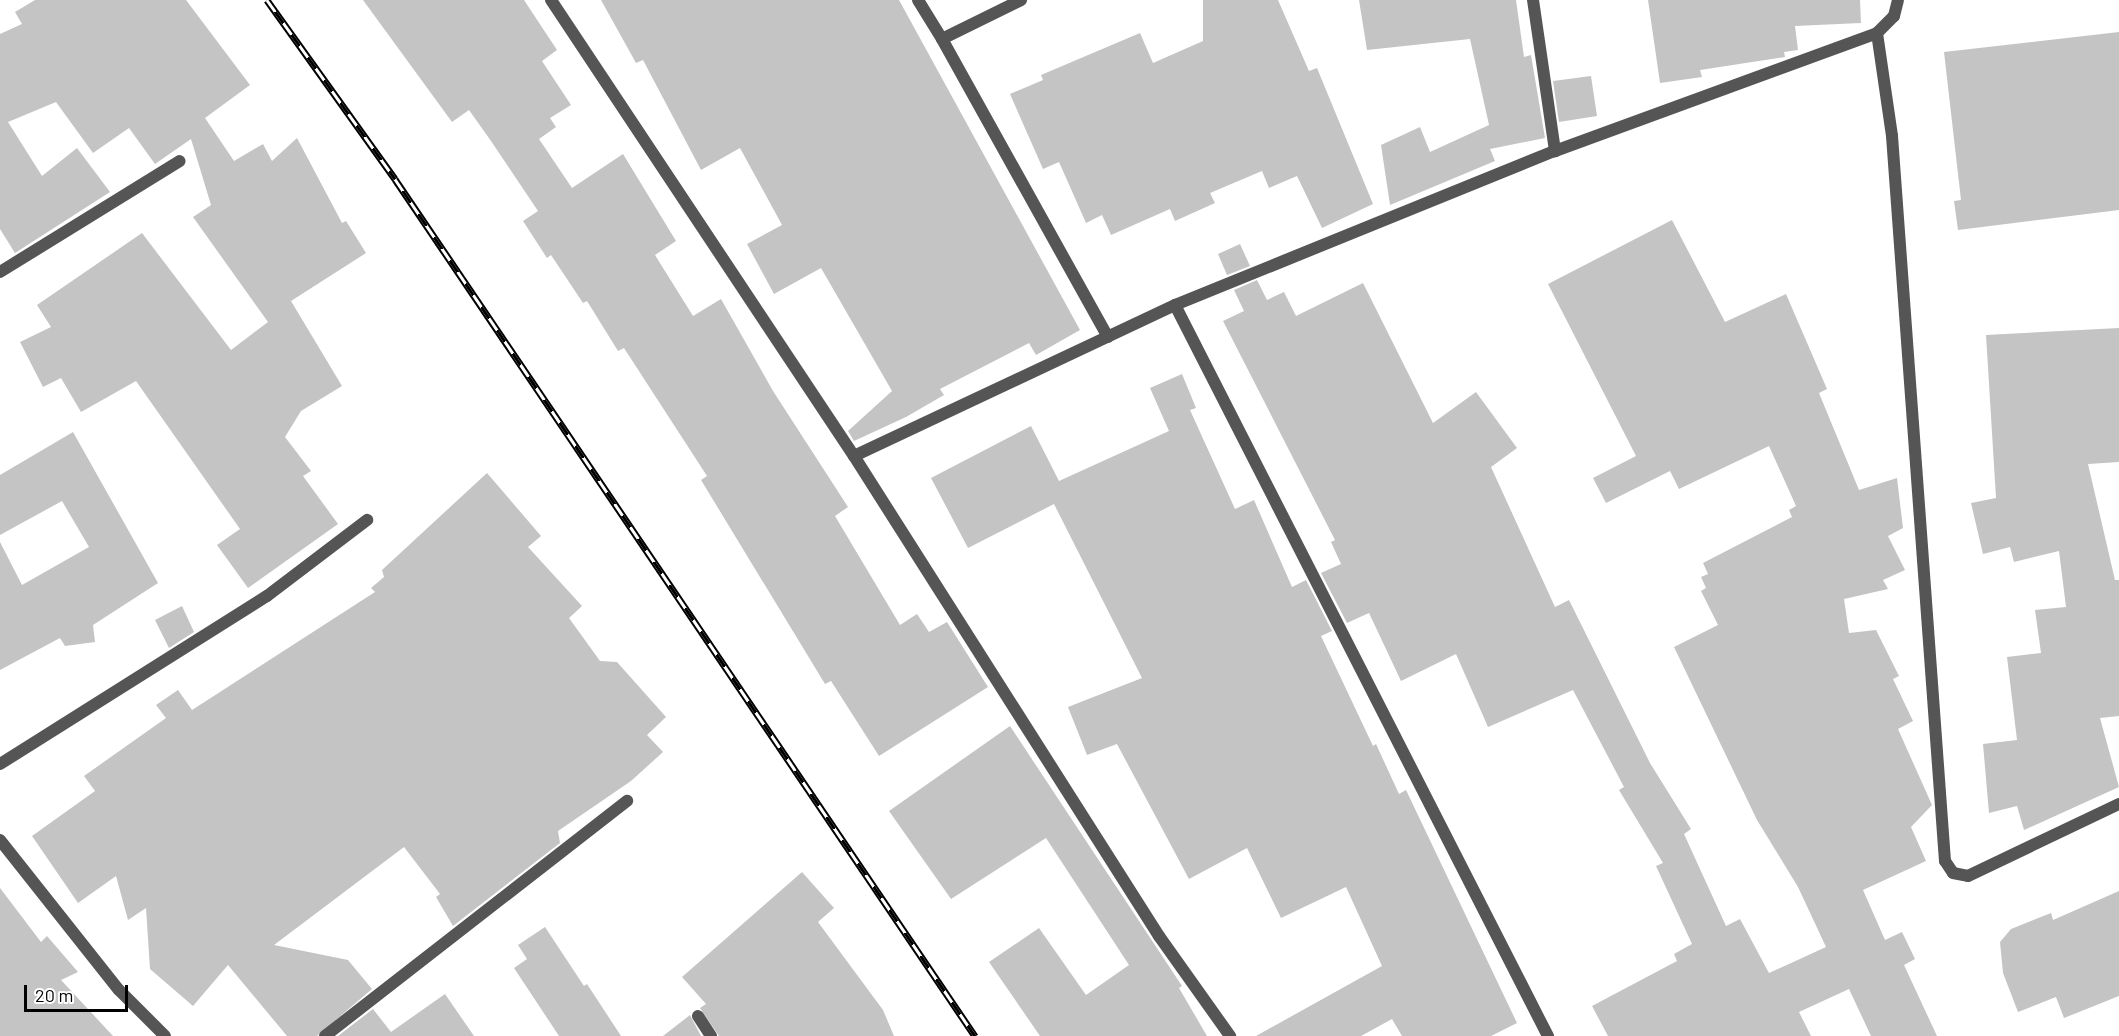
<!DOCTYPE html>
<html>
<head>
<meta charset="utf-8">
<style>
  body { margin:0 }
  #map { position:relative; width:2119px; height:1036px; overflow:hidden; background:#fff; font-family:Barlow,sans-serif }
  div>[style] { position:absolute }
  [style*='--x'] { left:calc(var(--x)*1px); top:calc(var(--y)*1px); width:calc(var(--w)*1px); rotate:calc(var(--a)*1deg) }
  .building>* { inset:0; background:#c4c4c4 }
  .lane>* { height:12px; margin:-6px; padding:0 6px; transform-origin:6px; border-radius:6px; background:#555 }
  .street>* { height:12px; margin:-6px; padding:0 6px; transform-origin:6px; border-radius:6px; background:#555 }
  .rail>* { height:7px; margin-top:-3.5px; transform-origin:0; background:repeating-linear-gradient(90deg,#fff 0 14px,#000 0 28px); box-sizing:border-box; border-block:2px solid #000 }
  span { translate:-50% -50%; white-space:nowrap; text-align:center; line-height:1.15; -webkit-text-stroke:5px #fff; paint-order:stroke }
  .scale { position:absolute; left:24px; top:985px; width:104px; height:27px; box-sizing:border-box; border:3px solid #000; border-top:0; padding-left:8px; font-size:18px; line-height:21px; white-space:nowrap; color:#000; -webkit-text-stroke:4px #fff; paint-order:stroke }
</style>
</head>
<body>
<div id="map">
  <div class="building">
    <i style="clip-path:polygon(35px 0,186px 0,250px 85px,205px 118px,234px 161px,263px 144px,272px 161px,297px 138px,342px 223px,346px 221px,366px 253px,291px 301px,342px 386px,301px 411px,285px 437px,311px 471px,303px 476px,338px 524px,248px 588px,217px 545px,240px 529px,136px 381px,81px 412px,61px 378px,43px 387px,20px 342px,51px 327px,37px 305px,142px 233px,231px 350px,268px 322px,193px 217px,211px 205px,191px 139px,155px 164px,129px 128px,93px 153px,56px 102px,8px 122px,42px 176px,77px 148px,110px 192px,15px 253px,0 229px,0 34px,22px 24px,15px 12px)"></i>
    <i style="clip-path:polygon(363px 0,524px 0,557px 50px,542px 61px,571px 105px,550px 118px,556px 127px,539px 139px,572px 188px,623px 154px,676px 241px,655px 255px,693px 316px,721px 299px,773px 391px,848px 507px,835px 516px,900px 625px,917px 614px,929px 632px,947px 622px,988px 687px,879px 756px,831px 681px,825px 684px,701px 480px,707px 476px,624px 348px,618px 351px,587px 301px,583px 303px,551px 255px,547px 258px,523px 221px,538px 211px,491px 141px,469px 110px,452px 122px)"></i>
    <i style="clip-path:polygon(601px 0,899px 0,1080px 330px,1036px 355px,1029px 343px,940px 389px,944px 395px,906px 417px,854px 441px,848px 431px,892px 391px,821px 268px,774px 294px,747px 244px,782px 225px,740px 148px,701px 170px,643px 60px,636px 63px)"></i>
    <i style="clip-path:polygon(1203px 0,1278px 0,1309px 71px,1317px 68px,1373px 204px,1322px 228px,1297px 176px,1269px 188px,1262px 171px,1210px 193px,1215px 203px,1175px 221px,1170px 209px,1111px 235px,1102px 215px,1086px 223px,1059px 162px,1043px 169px,1010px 94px,1043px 80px,1041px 75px,1140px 33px,1153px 63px,1203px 41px)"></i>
    <i style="clip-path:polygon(1359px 0,1516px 0,1524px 57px,1531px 55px,1545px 138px,1490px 149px,1495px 161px,1390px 205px,1381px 145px,1420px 127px,1430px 152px,1489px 125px,1470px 39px,1367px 50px)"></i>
    <i style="clip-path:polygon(1648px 0,1860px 0,1861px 23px,1795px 26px,1798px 50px,1784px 52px,1785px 57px,1700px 70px,1702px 77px,1660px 83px)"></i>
    <i style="clip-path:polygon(2119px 32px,2119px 210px,1958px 230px,1954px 201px,1961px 200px,1944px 52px)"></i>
    <i style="clip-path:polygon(1591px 76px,1597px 116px,1559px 122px,1553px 81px)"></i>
    <i style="clip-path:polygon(1672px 220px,1725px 322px,1786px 294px,1827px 389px,1819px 393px,1859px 490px,1897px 478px,1903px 528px,1888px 536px,1905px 570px,1883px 580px,1888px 589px,1844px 599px,1849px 633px,1876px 630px,1899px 676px,1893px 679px,1913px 721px,1898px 729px,1932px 805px,1911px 827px,1926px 861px,1863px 890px,1885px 940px,1902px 932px,1915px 959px,1904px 965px,1937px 1036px,1871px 1036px,1849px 989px,1799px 1012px,1811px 1036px,1608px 1036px,1592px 1006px,1677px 961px,1674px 954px,1692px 944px,1656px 866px,1663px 863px,1619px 790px,1624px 787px,1573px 690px,1488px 727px,1456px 654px,1401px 681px,1369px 613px,1347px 623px,1321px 573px,1341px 564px,1331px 542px,1335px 540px,1223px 321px,1244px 311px,1234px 290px,1257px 280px,1267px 300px,1284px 292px,1296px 316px,1363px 283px,1433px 423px,1476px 392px,1517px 448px,1491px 467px,1555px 607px,1569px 600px,1650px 763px,1691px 829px,1684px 834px,1726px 926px,1740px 919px,1769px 973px,1826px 947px,1798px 887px,1757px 820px,1674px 647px,1718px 625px,1701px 591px,1706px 588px,1701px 577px,1708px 574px,1703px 563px,1792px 517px,1789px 510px,1796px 506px,1769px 446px,1679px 489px,1670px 471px,1606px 503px,1593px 478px,1636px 456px,1548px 284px)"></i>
    <i style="clip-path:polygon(1240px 244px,1250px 266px,1227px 275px,1218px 254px)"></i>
    <i style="clip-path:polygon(2119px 328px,2119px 462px,2088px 464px,2115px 580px,2119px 580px,2119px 716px,2100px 718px,2119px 787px,2024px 830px,2017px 806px,1989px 813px,1983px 744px,2017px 740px,2007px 657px,2041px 653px,2035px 610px,2066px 607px,2059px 551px,2014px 562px,2010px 547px,1983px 554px,1971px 503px,1996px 498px,1986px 335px)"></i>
    <i style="clip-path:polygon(1182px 374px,1196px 408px,1190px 410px,1235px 509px,1254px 500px,1292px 587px,1306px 580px,1332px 631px,1321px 636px,1373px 746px,1376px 744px,1399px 794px,1406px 790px,1517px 1023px,1491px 1036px,1402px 1036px,1392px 1019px,1361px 1036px,1256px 1036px,1382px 966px,1346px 887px,1281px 918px,1247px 848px,1189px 879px,1117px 744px,1087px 755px,1068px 707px,1142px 678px,1054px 504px,968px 548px,931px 478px,1031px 426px,1059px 481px,1169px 431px,1150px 388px)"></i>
    <i style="clip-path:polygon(73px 432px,158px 583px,93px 625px,95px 642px,65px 646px,60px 638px,0 670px,0 542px,22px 585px,89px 547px,62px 501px,0 535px,0 475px)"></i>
    <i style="clip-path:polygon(487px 473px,541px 536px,528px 547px,582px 606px,569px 618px,600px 661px,617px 662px,666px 717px,647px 735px,663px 752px,631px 781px,558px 831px,560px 843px,453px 926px,436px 897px,440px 894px,404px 847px,274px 945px,348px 960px,372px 989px,317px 1036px,287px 1036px,228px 965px,193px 1006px,150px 969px,146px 908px,128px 920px,116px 876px,78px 903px,32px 836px,95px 791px,84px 776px,166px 718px,156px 705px,178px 690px,192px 710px,375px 592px,371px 588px,384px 577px,382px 570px)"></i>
    <i style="clip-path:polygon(182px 606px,194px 632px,169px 648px,155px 620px)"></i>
    <i style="clip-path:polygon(1010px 726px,1182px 986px,1179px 988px,1207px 1036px,1040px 1036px,989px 962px,1039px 928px,1086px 995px,1129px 965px,1046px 838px,951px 899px,889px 811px)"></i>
    <i style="clip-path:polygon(802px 872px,834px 908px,818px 922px,883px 1010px,894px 1036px,719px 1036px,700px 1008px,706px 1004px,682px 977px)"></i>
    <i style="clip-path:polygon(0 888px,41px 942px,47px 936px,78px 972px,61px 980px,113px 1036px,0 1036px)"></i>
    <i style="clip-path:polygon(2119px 891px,2119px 996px,2064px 1018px,2056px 997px,2018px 1012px,2003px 973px,2000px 942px,2011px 929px,2051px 913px,2053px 920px)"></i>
    <i style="clip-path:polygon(545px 927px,584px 986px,587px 984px,621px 1036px,559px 1036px,514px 968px,527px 959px,518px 945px)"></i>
    <i style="clip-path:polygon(445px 994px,474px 1036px,338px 1036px,373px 1009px,391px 1032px)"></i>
    <i style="clip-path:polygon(690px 1015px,701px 1036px,663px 1036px)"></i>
  </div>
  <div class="lane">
    <i style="--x:918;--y:0;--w:46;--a:58.4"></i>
  </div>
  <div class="street">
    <i style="--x:551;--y:0;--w:547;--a:56.4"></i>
    <i style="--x:854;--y:456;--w:569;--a:57.57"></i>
    <i style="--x:1159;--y:936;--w:123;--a:54.6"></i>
    <i style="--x:1021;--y:0;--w:88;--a:153.7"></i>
    <i style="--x:942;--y:39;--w:341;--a:60.9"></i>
    <i style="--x:1533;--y:0;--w:153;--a:81.7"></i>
    <i style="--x:1877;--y:33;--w:104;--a:81.7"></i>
    <i style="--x:1892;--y:136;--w:727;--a:85.82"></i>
    <i style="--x:1945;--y:861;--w:14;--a:56"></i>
    <i style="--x:1953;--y:873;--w:15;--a:11"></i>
    <i style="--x:1968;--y:876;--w:167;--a:-25.5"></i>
    <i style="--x:0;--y:272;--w:211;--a:-31.7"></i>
    <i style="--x:1175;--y:305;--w:821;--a:62.97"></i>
    <i style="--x:854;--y:456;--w:355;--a:-25.2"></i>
    <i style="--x:1175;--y:305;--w:410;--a:-22.1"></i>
    <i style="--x:1555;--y:151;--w:343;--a:-20.1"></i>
    <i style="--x:1877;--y:33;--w:24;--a:-45"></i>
    <i style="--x:1894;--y:16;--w:16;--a:-76"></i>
    <i style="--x:0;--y:764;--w:315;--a:-32.2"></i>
    <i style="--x:267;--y:596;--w:126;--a:-37.2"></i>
    <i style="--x:0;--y:840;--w:191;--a:51.6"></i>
    <i style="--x:119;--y:990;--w:65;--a:45"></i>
    <i style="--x:698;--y:1016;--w:24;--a:57"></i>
    <i style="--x:325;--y:1036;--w:383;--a:-37.9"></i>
  </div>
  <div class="rail">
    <i style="--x:267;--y:0;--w:220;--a:54.4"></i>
    <i style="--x:395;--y:179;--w:1035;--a:55.91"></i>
  </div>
  <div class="scale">20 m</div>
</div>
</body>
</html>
